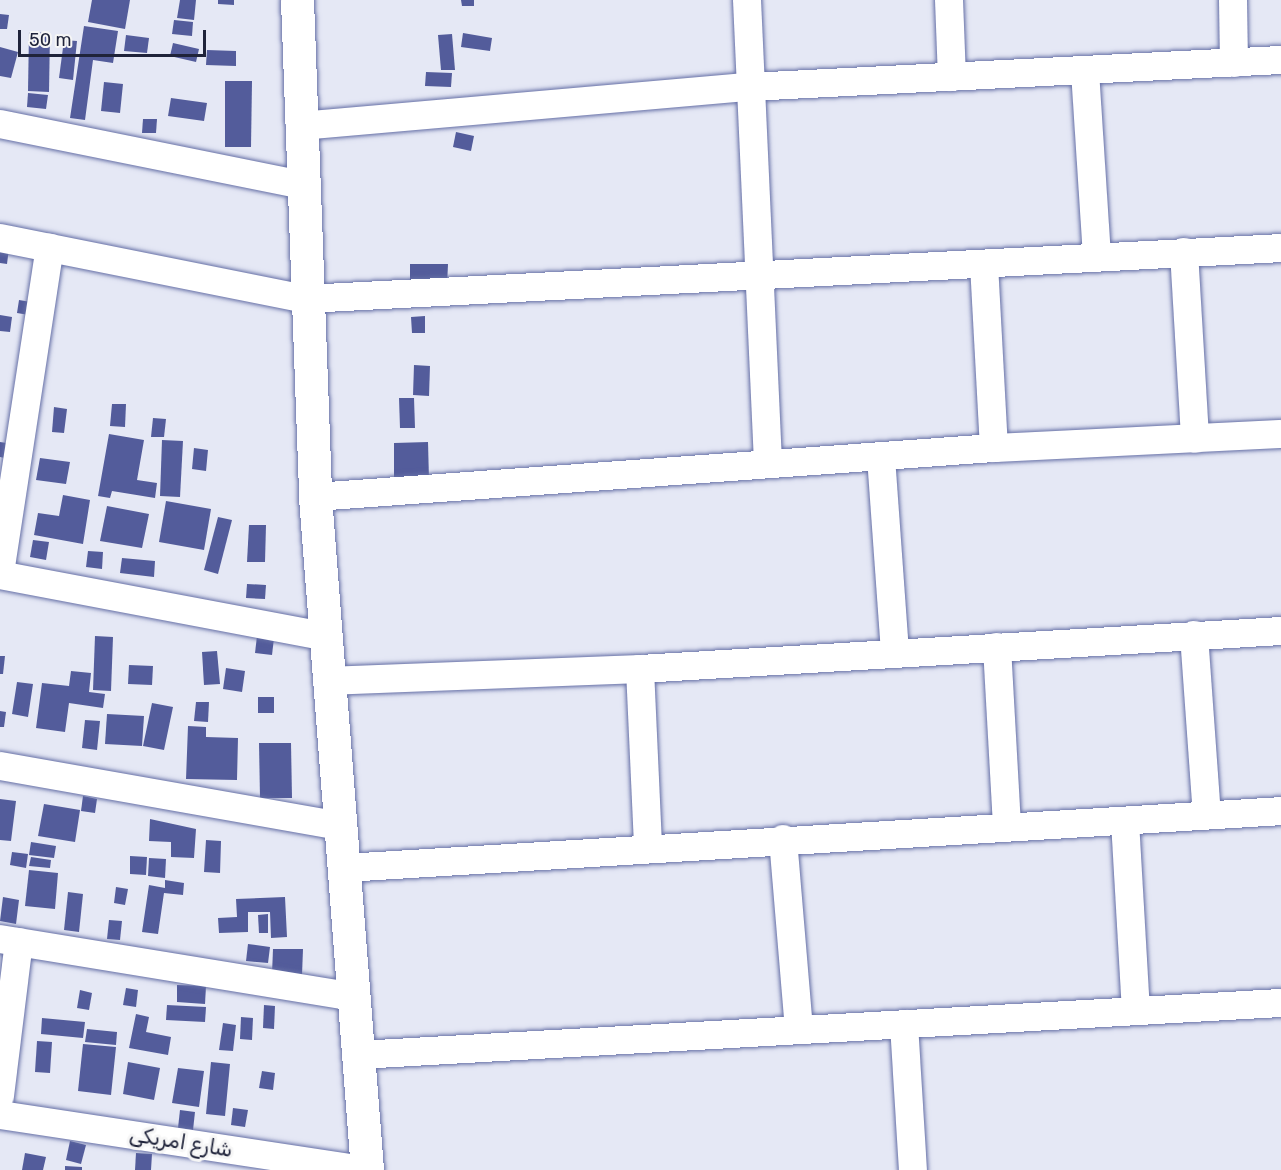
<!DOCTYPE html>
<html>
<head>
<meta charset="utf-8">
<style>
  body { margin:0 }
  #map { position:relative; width:1281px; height:1170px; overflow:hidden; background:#e5e8f5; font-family:Rubik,Cairo,sans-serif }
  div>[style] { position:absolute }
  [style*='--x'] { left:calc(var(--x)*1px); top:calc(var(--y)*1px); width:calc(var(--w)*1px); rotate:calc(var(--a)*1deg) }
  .building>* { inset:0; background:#535c9b }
  .roads { filter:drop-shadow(0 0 2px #656fa6) drop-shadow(0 0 2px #656fa6) }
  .minor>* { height:28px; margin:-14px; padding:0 14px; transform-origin:14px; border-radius:14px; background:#fff }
  .tertiary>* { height:33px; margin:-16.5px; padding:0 16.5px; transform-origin:16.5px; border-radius:16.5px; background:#fff }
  span { translate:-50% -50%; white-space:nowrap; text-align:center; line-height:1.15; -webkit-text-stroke:6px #f6f6f6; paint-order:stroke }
  .street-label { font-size:21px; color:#1f233a }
  .scale { position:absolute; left:18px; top:30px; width:188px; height:27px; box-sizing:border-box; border:3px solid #1f233a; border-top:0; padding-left:8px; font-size:18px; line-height:21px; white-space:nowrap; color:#1f233a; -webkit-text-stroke:4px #f6f6f6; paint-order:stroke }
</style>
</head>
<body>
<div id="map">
  <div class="building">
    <i style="clip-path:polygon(92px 0,130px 0,125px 29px,88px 22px)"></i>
    <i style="clip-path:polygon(180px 0,196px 0,194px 20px,177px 18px)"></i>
    <i style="clip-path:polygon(218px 0,234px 0,234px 5px,218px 4px)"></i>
    <i style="clip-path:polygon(461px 0,474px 0,474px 6px,462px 6px)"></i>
    <i style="clip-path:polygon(0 14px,9px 15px,7px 29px,0 29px)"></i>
    <i style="clip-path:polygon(174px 20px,193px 22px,192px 36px,172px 34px)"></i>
    <i style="clip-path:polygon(84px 26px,118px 31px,113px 63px,93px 60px,85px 120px,70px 118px)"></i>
    <i style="clip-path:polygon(29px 32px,50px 33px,49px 92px,28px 91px)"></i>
    <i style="clip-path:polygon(463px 33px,492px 38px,490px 51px,461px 47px)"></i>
    <i style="clip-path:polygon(452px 34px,455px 70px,441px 70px,438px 35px)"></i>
    <i style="clip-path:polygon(126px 35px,149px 38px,147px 53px,124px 51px)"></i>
    <i style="clip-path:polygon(64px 40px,77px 41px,73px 80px,59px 78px)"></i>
    <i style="clip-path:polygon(173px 43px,199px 49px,196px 62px,170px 56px)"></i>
    <i style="clip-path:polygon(0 47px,18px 52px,11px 78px,0 76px)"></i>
    <i style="clip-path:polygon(207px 50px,236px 51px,236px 66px,206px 65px)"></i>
    <i style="clip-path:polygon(426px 72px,452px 73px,451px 87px,425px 86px)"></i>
    <i style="clip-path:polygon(225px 81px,252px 81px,251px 147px,225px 147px)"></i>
    <i style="clip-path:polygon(104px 82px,123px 84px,120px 113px,101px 111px)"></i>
    <i style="clip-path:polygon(28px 93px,48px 95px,46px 109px,27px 107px)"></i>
    <i style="clip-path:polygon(171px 98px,207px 103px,204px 121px,168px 116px)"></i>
    <i style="clip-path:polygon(143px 119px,157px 119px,156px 133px,142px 133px)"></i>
    <i style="clip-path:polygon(456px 132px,474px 136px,471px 151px,453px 147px)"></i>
    <i style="clip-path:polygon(0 246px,9px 248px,7px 264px,0 263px)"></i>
    <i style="clip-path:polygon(410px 264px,448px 264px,447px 286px,410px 284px)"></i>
    <i style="clip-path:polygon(19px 300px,37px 303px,35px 316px,17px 313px)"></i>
    <i style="clip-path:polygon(0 315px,12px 317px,10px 332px,0 331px)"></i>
    <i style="clip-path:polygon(425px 316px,425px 333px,412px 333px,411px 317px)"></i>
    <i style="clip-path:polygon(414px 365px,430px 366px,429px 396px,413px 395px)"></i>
    <i style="clip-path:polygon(399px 398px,414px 398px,415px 428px,400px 428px)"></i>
    <i style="clip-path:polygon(112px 404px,126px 404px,125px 427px,110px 426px)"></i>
    <i style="clip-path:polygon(54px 407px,67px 409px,64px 433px,52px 432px)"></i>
    <i style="clip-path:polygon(153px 418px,166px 419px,164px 437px,151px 437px)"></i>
    <i style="clip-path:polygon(109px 434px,144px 440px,137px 480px,157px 483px,155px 498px,112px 491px,110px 498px,98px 496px)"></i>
    <i style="clip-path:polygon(162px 440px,183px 441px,180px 497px,160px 496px)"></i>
    <i style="clip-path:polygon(0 442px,13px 444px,10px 459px,0 457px)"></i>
    <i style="clip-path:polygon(428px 442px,429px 480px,394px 481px,394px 443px)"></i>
    <i style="clip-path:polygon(194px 448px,208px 450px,206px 471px,192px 469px)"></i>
    <i style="clip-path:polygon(40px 458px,70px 462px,66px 484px,36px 480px)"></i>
    <i style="clip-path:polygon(63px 495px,90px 500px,83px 544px,34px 535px,38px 513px,59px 516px)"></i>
    <i style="clip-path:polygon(166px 501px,211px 509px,204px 550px,159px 542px)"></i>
    <i style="clip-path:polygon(107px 506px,149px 514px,142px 548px,100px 541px)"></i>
    <i style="clip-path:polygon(218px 517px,232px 520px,218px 574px,204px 570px)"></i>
    <i style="clip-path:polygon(249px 525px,266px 525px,265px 562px,247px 562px)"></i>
    <i style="clip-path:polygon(33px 540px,49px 542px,46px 560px,30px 557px)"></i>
    <i style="clip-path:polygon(88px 551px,103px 552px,102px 569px,86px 567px)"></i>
    <i style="clip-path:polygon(122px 558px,155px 561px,154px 577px,120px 573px)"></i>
    <i style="clip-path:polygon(247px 584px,266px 585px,265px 599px,246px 598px)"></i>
    <i style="clip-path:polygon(95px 636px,113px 637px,111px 691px,93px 690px)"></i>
    <i style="clip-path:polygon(257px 636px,274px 638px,272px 655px,255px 653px)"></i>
    <i style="clip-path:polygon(217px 651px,220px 684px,204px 685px,202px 652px)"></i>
    <i style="clip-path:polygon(0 656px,5px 656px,3px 674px,0 674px)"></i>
    <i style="clip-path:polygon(129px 665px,153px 666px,152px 685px,128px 684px)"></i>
    <i style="clip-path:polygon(226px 668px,245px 671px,242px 692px,223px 689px)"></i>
    <i style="clip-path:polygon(71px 671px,91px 673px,89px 692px,105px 694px,103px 708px,69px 703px,65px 732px,36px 728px,42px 683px,69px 686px)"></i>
    <i style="clip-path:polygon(17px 682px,33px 684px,28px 717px,12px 714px)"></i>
    <i style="clip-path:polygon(258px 697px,274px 697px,274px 713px,258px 713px)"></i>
    <i style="clip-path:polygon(196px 702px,209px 702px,208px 722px,194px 721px)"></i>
    <i style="clip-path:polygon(152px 703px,173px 707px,164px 750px,143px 746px)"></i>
    <i style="clip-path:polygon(0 711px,6px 712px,4px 727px,0 727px)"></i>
    <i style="clip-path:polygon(107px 714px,144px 716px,142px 746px,105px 744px)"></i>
    <i style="clip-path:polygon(85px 720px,100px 721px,97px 750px,82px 748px)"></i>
    <i style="clip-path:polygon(188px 726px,206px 727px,206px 737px,238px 738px,237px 780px,186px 779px)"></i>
    <i style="clip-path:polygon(259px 743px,291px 743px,292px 798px,260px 798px)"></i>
    <i style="clip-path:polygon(83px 796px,97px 799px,95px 813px,81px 811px)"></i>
    <i style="clip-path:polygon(0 799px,16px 801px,11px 841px,0 840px)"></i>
    <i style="clip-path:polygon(44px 804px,80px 810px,75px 842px,38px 836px)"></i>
    <i style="clip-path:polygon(150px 819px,196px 829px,194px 858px,171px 857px,171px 842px,149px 841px)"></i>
    <i style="clip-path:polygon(206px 840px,221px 841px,220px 873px,204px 872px)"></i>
    <i style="clip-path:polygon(31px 842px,56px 846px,54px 858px,29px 855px)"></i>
    <i style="clip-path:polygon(12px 852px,28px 854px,26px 868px,10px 865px)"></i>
    <i style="clip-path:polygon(130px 856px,147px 857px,146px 875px,130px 874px)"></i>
    <i style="clip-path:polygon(31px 857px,51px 860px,50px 868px,29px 866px)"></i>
    <i style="clip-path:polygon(149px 858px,166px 859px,165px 878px,148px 876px)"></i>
    <i style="clip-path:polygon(29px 870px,58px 873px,55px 909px,25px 906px)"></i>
    <i style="clip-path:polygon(165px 880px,184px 883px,183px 895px,164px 893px,158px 934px,142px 932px,149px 885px,165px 888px)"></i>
    <i style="clip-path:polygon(116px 887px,128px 889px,125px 905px,114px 903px)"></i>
    <i style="clip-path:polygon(68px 892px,83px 894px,79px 932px,64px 930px)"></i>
    <i style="clip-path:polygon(3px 897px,19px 900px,16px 924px,0 921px)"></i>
    <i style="clip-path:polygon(285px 897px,287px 937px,271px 938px,270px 912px,248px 912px,248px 932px,219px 933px,218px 918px,237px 917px,236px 899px)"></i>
    <i style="clip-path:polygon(268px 914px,268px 933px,259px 933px,258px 915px)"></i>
    <i style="clip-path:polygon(109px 920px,122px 921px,120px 940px,107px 939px)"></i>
    <i style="clip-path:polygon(248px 944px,270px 947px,268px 963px,246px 961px)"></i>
    <i style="clip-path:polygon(273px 949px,303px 949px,302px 975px,272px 974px)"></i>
    <i style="clip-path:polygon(177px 985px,206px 986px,205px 1004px,177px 1002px)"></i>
    <i style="clip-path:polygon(126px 988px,138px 990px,136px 1007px,123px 1005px)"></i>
    <i style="clip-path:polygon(80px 990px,92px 993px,89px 1010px,77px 1008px)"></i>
    <i style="clip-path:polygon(167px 1005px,206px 1007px,205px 1022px,166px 1020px)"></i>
    <i style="clip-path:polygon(264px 1005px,275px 1006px,274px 1029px,263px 1028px)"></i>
    <i style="clip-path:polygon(136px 1014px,149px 1017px,146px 1032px,171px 1037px,168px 1055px,129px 1048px)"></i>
    <i style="clip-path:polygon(241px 1017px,253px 1018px,252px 1040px,240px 1039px)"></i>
    <i style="clip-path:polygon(42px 1018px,85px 1022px,83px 1038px,41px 1034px)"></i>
    <i style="clip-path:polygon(223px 1023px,236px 1025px,233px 1051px,219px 1050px)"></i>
    <i style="clip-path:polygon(87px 1029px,117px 1032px,116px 1045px,85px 1042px)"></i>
    <i style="clip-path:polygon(37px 1041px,52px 1042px,50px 1073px,35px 1072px)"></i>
    <i style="clip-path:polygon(83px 1044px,116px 1047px,111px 1095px,78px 1091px)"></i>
    <i style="clip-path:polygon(128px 1062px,160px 1068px,154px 1100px,123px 1094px)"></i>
    <i style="clip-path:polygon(211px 1062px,230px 1064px,225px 1116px,206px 1114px)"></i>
    <i style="clip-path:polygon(178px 1068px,204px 1071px,199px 1107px,172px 1103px)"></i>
    <i style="clip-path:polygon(262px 1071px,275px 1073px,273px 1090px,259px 1088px)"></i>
    <i style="clip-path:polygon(233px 1108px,248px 1110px,245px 1127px,231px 1125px)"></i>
    <i style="clip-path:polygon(180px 1110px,195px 1112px,193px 1130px,178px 1128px)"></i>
    <i style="clip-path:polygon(70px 1141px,86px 1145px,81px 1164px,66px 1160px)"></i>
    <i style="clip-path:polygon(25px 1153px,46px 1157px,43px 1170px,22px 1170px)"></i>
    <i style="clip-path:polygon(136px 1153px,152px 1154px,151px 1170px,135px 1170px)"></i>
    <i style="clip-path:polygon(65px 1166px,82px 1167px,82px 1170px,65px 1170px)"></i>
  </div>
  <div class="roads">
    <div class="minor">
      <i style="--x:747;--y:0;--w:464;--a:87.4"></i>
      <i style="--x:949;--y:0;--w:77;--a:87.8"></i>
      <i style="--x:1233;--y:0;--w:63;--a:89.1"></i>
      <i style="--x:1085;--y:71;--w:185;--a:86.3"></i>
      <i style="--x:0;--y:124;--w:308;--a:11.4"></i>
      <i style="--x:300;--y:126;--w:451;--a:-5"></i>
      <i style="--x:749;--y:87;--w:533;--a:-2.91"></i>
      <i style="--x:0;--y:238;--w:312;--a:11.3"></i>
      <i style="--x:306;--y:299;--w:976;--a:-2.99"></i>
      <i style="--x:1184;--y:252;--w:187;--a:86.6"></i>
      <i style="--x:984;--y:264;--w:184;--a:86.9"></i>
      <i style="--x:881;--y:457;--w:196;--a:85.9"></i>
      <i style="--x:315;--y:497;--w:681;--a:-4.13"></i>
      <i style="--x:994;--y:448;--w:287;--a:-2.8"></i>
      <i style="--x:0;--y:573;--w:329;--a:-81.3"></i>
      <i style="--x:0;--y:575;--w:330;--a:10.7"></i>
      <i style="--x:1194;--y:635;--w:180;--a:85.9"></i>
      <i style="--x:997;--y:647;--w:179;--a:86.8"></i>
      <i style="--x:640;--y:669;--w:176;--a:87.4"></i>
      <i style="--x:327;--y:681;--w:313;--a:-2.2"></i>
      <i style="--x:640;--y:669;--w:642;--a:-3.39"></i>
      <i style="--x:0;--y:766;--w:345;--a:10"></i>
      <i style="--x:1125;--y:821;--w:188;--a:86.7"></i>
      <i style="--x:783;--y:839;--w:191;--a:85.2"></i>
      <i style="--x:345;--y:868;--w:938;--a:-3.48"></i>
      <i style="--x:0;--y:939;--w:360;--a:9.3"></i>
      <i style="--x:904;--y:1024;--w:146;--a:86.5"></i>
      <i style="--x:359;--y:1055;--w:923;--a:-3.23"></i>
      <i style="--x:0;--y:1096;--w:155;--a:-83"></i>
      <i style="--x:0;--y:1115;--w:367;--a:8.6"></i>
    </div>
    <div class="tertiary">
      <i style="--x:297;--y:0;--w:497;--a:87.9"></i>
      <i style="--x:315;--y:497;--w:675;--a:85.58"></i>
    </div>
  </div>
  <div class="street-label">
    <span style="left:181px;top:1142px;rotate:9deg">شارع امريكى</span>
  </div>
  <div class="scale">50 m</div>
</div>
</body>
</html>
